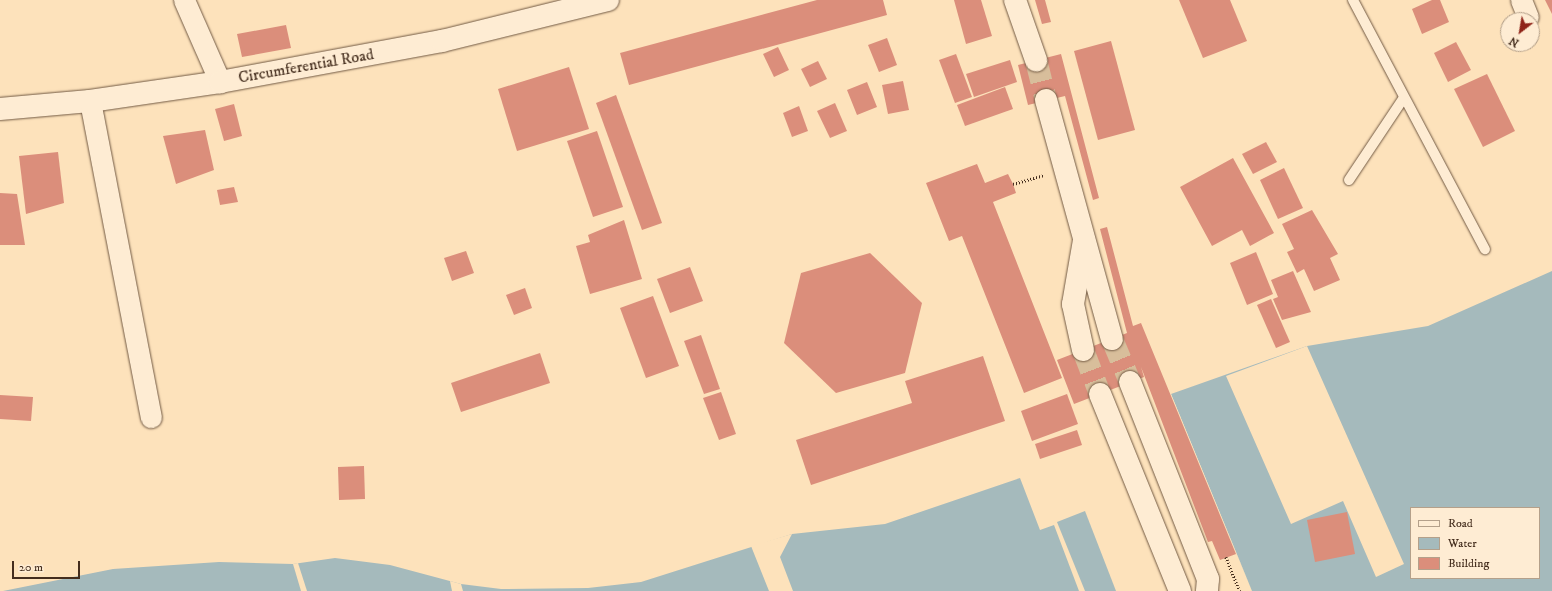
<!DOCTYPE html>
<html>
<head>
<meta charset="utf-8">
<style>
  body { margin:0 }
  #map { position:relative; width:1552px; height:591px; overflow:hidden; background:#fde2bb; font-family:"IM FELL DW Pica",serif }
  div>[style] { position:absolute }
  [style*='--x'] { left:calc(var(--x)*1px); top:calc(var(--y)*1px); width:calc(var(--w)*1px); rotate:calc(var(--a)*1deg) }
  .water>* { inset:0; background:#a5babc }
  .pier>* { inset:0; background:#fde2bb }
  .building>* { inset:0; background:#db8e7b }
  .secondary-tunnel>* { height:22px; margin-top:-11px; transform-origin:0; background:repeating-linear-gradient(90deg,#d8be9b 0 22px,transparent 0 33px) }
  .path>* { height:2.5px; margin-top:-1.25px; transform-origin:0; background:repeating-linear-gradient(90deg,#442d1d 0 1px,transparent 0 3px) }
  .roads { filter:drop-shadow(0 0 1px #725a44) drop-shadow(0 0 1px #725a44) }
  .service>* { height:10px; margin:-5px; padding:0 5px; transform-origin:5px; border-radius:5px; background:#feecd3 }
  .minor>* { height:21px; margin:-10.5px; padding:0 10.5px; transform-origin:10.5px; border-radius:10.5px; background:#feecd3 }
  .secondary>* { height:22px; margin:-11px; padding:0 11px; transform-origin:11px; border-radius:11px; background:#feecd3 }
  span { translate:-50% -50%; white-space:nowrap; text-align:center; line-height:1.15; -webkit-text-stroke:3px #feecd3; paint-order:stroke }
  .street-label { font-size:16px; color:#442d1d }
  .legend { position:absolute; left:1410px; top:507px; width:130px; height:72px; box-sizing:border-box; background:#feecd3; border:1px solid #b4a08a; margin:0; padding:5px 7px; list-style:none; font-size:12px; color:#442d1d }
  .legend li { display:flex; align-items:center; gap:8px; height:20px }
  .legend b { width:20px; border:1px solid #b4a08a }
  .north { position:absolute; left:1500px; top:12px; width:40px; height:40px; box-sizing:border-box; background:#feecd3; border:1px solid #b4a08a; border-radius:50%; rotate:211deg; font-size:11px; font-weight:700; line-height:16px; text-align:center; color:#442d1d }
  .north::after { content:''; display:block; margin:auto; width:14px; height:18px; background:#8f2418; clip-path:polygon(50% 0,100% 100%,50% 72%,0 100%) }
  .scale { position:absolute; left:12px; top:561px; width:68px; height:18px; box-sizing:border-box; border:2px solid #442d1d; border-top:0; padding-left:5px; font-size:12px; line-height:14px; white-space:nowrap; color:#442d1d; -webkit-text-stroke:3px #feecd3; paint-order:stroke }
</style>
</head>
<body>
<div id="map">
  <div class="water">
    <i style="clip-path:polygon(evenodd,1552px 271px,1552px 591px,1252px 591px,1171px 394px,1307px 346px,1428px 326px,1552px 271px,1411px 508px,1539px 508px,1539px 578px,1411px 578px,1411px 508px)"></i>
    <i style="clip-path:polygon(1020px 478px,1040px 530px,1054px 525px,1079px 591px,3px 591px,113px 569px,219px 562px,293px 564px,335px 558px,390px 565px,461px 584px,501px 589px,588px 588px,641px 582px,792px 534px,885px 524px)"></i>
    <i style="clip-path:polygon(1085px 511px,1116px 591px,1085px 591px,1057px 522px)"></i>
  </div>
  <div class="pier">
    <i style="clip-path:polygon(1307px 346px,1404px 564px,1376px 577px,1343px 501px,1291px 524px,1226px 376px)"></i>
    <i style="clip-path:polygon(1171px 394px,1252px 591px,1170px 395px)"></i>
    <i style="clip-path:polygon(792px 534px,780px 557px,793px 591px,769px 591px,751px 546px)"></i>
    <i style="clip-path:polygon(298px 563px,307px 591px,301px 591px,293px 564px)"></i>
    <i style="clip-path:polygon(450px 581px,461px 584px,463px 591px,452px 591px)"></i>
  </div>
  <div class="building">
    <i style="clip-path:polygon(817px 0,883px 0,887px 15px,629px 85px,620px 53px)"></i>
    <i style="clip-path:polygon(954px 0,981px 0,992px 36px,966px 44px)"></i>
    <i style="clip-path:polygon(1035px 0,1045px 0,1051px 22px,1042px 24px)"></i>
    <i style="clip-path:polygon(1179px 0,1230px 0,1247px 41px,1203px 58px)"></i>
    <i style="clip-path:polygon(1432px 0,1440px 0,1449px 22px,1422px 34px,1412px 9px)"></i>
    <i style="clip-path:polygon(1545px 0,1552px 0,1552px 14px)"></i>
    <i style="clip-path:polygon(286px 25px,291px 48px,242px 57px,237px 34px)"></i>
    <i style="clip-path:polygon(887px 38px,897px 65px,879px 72px,868px 45px)"></i>
    <i style="clip-path:polygon(1111px 41px,1135px 130px,1098px 140px,1074px 51px)"></i>
    <i style="clip-path:polygon(1456px 42px,1471px 70px,1448px 82px,1434px 53px)"></i>
    <i style="clip-path:polygon(778px 47px,789px 70px,774px 77px,763px 54px)"></i>
    <i style="clip-path:polygon(956px 54px,972px 97px,955px 103px,939px 60px)"></i>
    <i style="clip-path:polygon(1061px 54px,1099px 198px,1093px 200px,1065px 96px,1028px 105px,1018px 65px)"></i>
    <i style="clip-path:polygon(1010px 60px,1017px 82px,974px 97px,966px 74px)"></i>
    <i style="clip-path:polygon(818px 61px,827px 79px,810px 87px,801px 69px)"></i>
    <i style="clip-path:polygon(569px 67px,589px 129px,517px 151px,498px 89px)"></i>
    <i style="clip-path:polygon(1487px 74px,1515px 131px,1483px 147px,1454px 89px)"></i>
    <i style="clip-path:polygon(903px 81px,909px 110px,888px 114px,882px 85px)"></i>
    <i style="clip-path:polygon(867px 82px,877px 107px,857px 115px,847px 90px)"></i>
    <i style="clip-path:polygon(1005px 87px,1013px 109px,965px 126px,957px 105px)"></i>
    <i style="clip-path:polygon(616px 95px,662px 223px,642px 230px,596px 103px)"></i>
    <i style="clip-path:polygon(835px 103px,847px 131px,830px 138px,817px 111px)"></i>
    <i style="clip-path:polygon(234px 104px,242px 136px,224px 141px,215px 109px)"></i>
    <i style="clip-path:polygon(799px 106px,808px 131px,792px 137px,783px 113px)"></i>
    <i style="clip-path:polygon(205px 130px,214px 170px,176px 184px,163px 136px)"></i>
    <i style="clip-path:polygon(597px 131px,623px 207px,593px 217px,567px 141px)"></i>
    <i style="clip-path:polygon(1266px 142px,1277px 162px,1253px 174px,1242px 154px)"></i>
    <i style="clip-path:polygon(58px 152px,64px 203px,26px 214px,19px 156px)"></i>
    <i style="clip-path:polygon(1233px 158px,1274px 233px,1250px 246px,1242px 230px,1212px 246px,1180px 187px)"></i>
    <i style="clip-path:polygon(977px 164px,985px 183px,1008px 174px,1013px 184px,1016px 193px,993px 202px,1062px 378px,1024px 393px,962px 236px,949px 241px,926px 183px)"></i>
    <i style="clip-path:polygon(1284px 168px,1303px 208px,1278px 219px,1260px 180px)"></i>
    <i style="clip-path:polygon(234px 187px,238px 202px,220px 205px,217px 190px)"></i>
    <i style="clip-path:polygon(0 193px,17px 194px,25px 245px,0 245px)"></i>
    <i style="clip-path:polygon(1312px 210px,1338px 254px,1330px 258px,1340px 280px,1314px 291px,1304px 269px,1297px 273px,1287px 252px,1294px 249px,1282px 224px)"></i>
    <i style="clip-path:polygon(624px 220px,642px 279px,590px 294px,576px 246px,590px 242px,588px 235px)"></i>
    <i style="clip-path:polygon(1107px 227px,1133px 326px,1141px 323px,1236px 554px,1220px 560px,1212px 541px,1208px 542px,1141px 367px,1144px 377px,1074px 404px,1057px 360px,1127px 333px,1100px 229px)"></i>
    <i style="clip-path:polygon(466px 251px,474px 273px,452px 281px,444px 258px)"></i>
    <i style="clip-path:polygon(1256px 252px,1273px 294px,1247px 305px,1230px 263px)"></i>
    <i style="clip-path:polygon(870px 253px,922px 303px,905px 373px,836px 393px,784px 343px,801px 273px)"></i>
    <i style="clip-path:polygon(690px 267px,703px 301px,670px 313px,657px 279px)"></i>
    <i style="clip-path:polygon(1293px 271px,1311px 312px,1282px 320px,1273px 299px,1278px 297px,1271px 280px)"></i>
    <i style="clip-path:polygon(525px 288px,532px 308px,514px 315px,506px 295px)"></i>
    <i style="clip-path:polygon(653px 296px,679px 366px,646px 378px,620px 308px)"></i>
    <i style="clip-path:polygon(1271px 299px,1290px 342px,1276px 348px,1257px 305px)"></i>
    <i style="clip-path:polygon(701px 335px,720px 389px,704px 394px,684px 341px)"></i>
    <i style="clip-path:polygon(540px 353px,550px 383px,461px 412px,451px 383px)"></i>
    <i style="clip-path:polygon(983px 356px,1005px 421px,811px 485px,796px 440px,912px 403px,905px 381px)"></i>
    <i style="clip-path:polygon(721px 392px,736px 434px,719px 440px,703px 398px)"></i>
    <i style="clip-path:polygon(1067px 394px,1078px 424px,1032px 441px,1021px 411px)"></i>
    <i style="clip-path:polygon(0 395px,33px 397px,31px 421px,0 419px)"></i>
    <i style="clip-path:polygon(1077px 430px,1082px 445px,1040px 459px,1035px 444px)"></i>
    <i style="clip-path:polygon(364px 466px,365px 499px,339px 500px,338px 467px)"></i>
    <i style="clip-path:polygon(1347px 512px,1355px 554px,1315px 562px,1307px 520px)"></i>
  </div>
  <div class="secondary-tunnel">
    <i style="--x:1036;--y:60;--w:41;--a:76"></i>
    <i style="--x:1112;--y:339;--w:47;--a:67.3"></i>
    <i style="--x:1083;--y:350;--w:47;--a:68.9"></i>
  </div>
  <div class="path">
    <i style="--x:1013;--y:184;--w:32;--a:-16"></i>
    <i style="--x:1226;--y:557;--w:37;--a:68"></i>
  </div>
  <div class="roads">
    <div class="service">
      <i style="--x:1353;--y:0;--w:282;--a:62.1"></i>
      <i style="--x:1349;--y:180;--w:97;--a:-56.3"></i>
    </div>
    <div class="minor">
      <i style="--x:184;--y:0;--w:90;--a:66.3"></i>
      <i style="--x:1521;--y:0;--w:18;--a:68"></i>
      <i style="--x:90;--y:101;--w:322;--a:79.1"></i>
    </div>
    <div class="secondary">
      <i style="--x:1015;--y:0;--w:64;--a:70.7"></i>
      <i style="--x:1046;--y:100;--w:248;--a:74.6"></i>
      <i style="--x:0;--y:109;--w:90;--a:-5.1"></i>
      <i style="--x:90;--y:101;--w:131;--a:-8.3"></i>
      <i style="--x:220;--y:82;--w:226;--a:-10.5"></i>
      <i style="--x:442;--y:41;--w:171;--a:-13.9"></i>
      <i style="--x:1083;--y:350;--w:47;--a:-102.3"></i>
      <i style="--x:1073;--y:304;--w:65;--a:-80.2"></i>
      <i style="--x:1130;--y:382;--w:212;--a:68.4"></i>
      <i style="--x:1208;--y:579;--w:12;--a:95"></i>
      <i style="--x:1100;--y:394;--w:213;--a:67.9"></i>
    </div>
  </div>
  <div class="street-label">
    <span style="left:306px;top:66px;rotate:-10deg">Circumferential Road</span>
  </div>
  <ul class="legend">
  <li><b style="height:5px;background:#feecd3"></b>Road</li>
  <li><b style="height:11px;background:#a5babc"></b>Water</li>
  <li><b style="height:11px;background:#db8e7b"></b>Building</li>
  </ul>
  <div class="north">N</div>
  <div class="scale">20 m</div>
</div>
</body>
</html>
